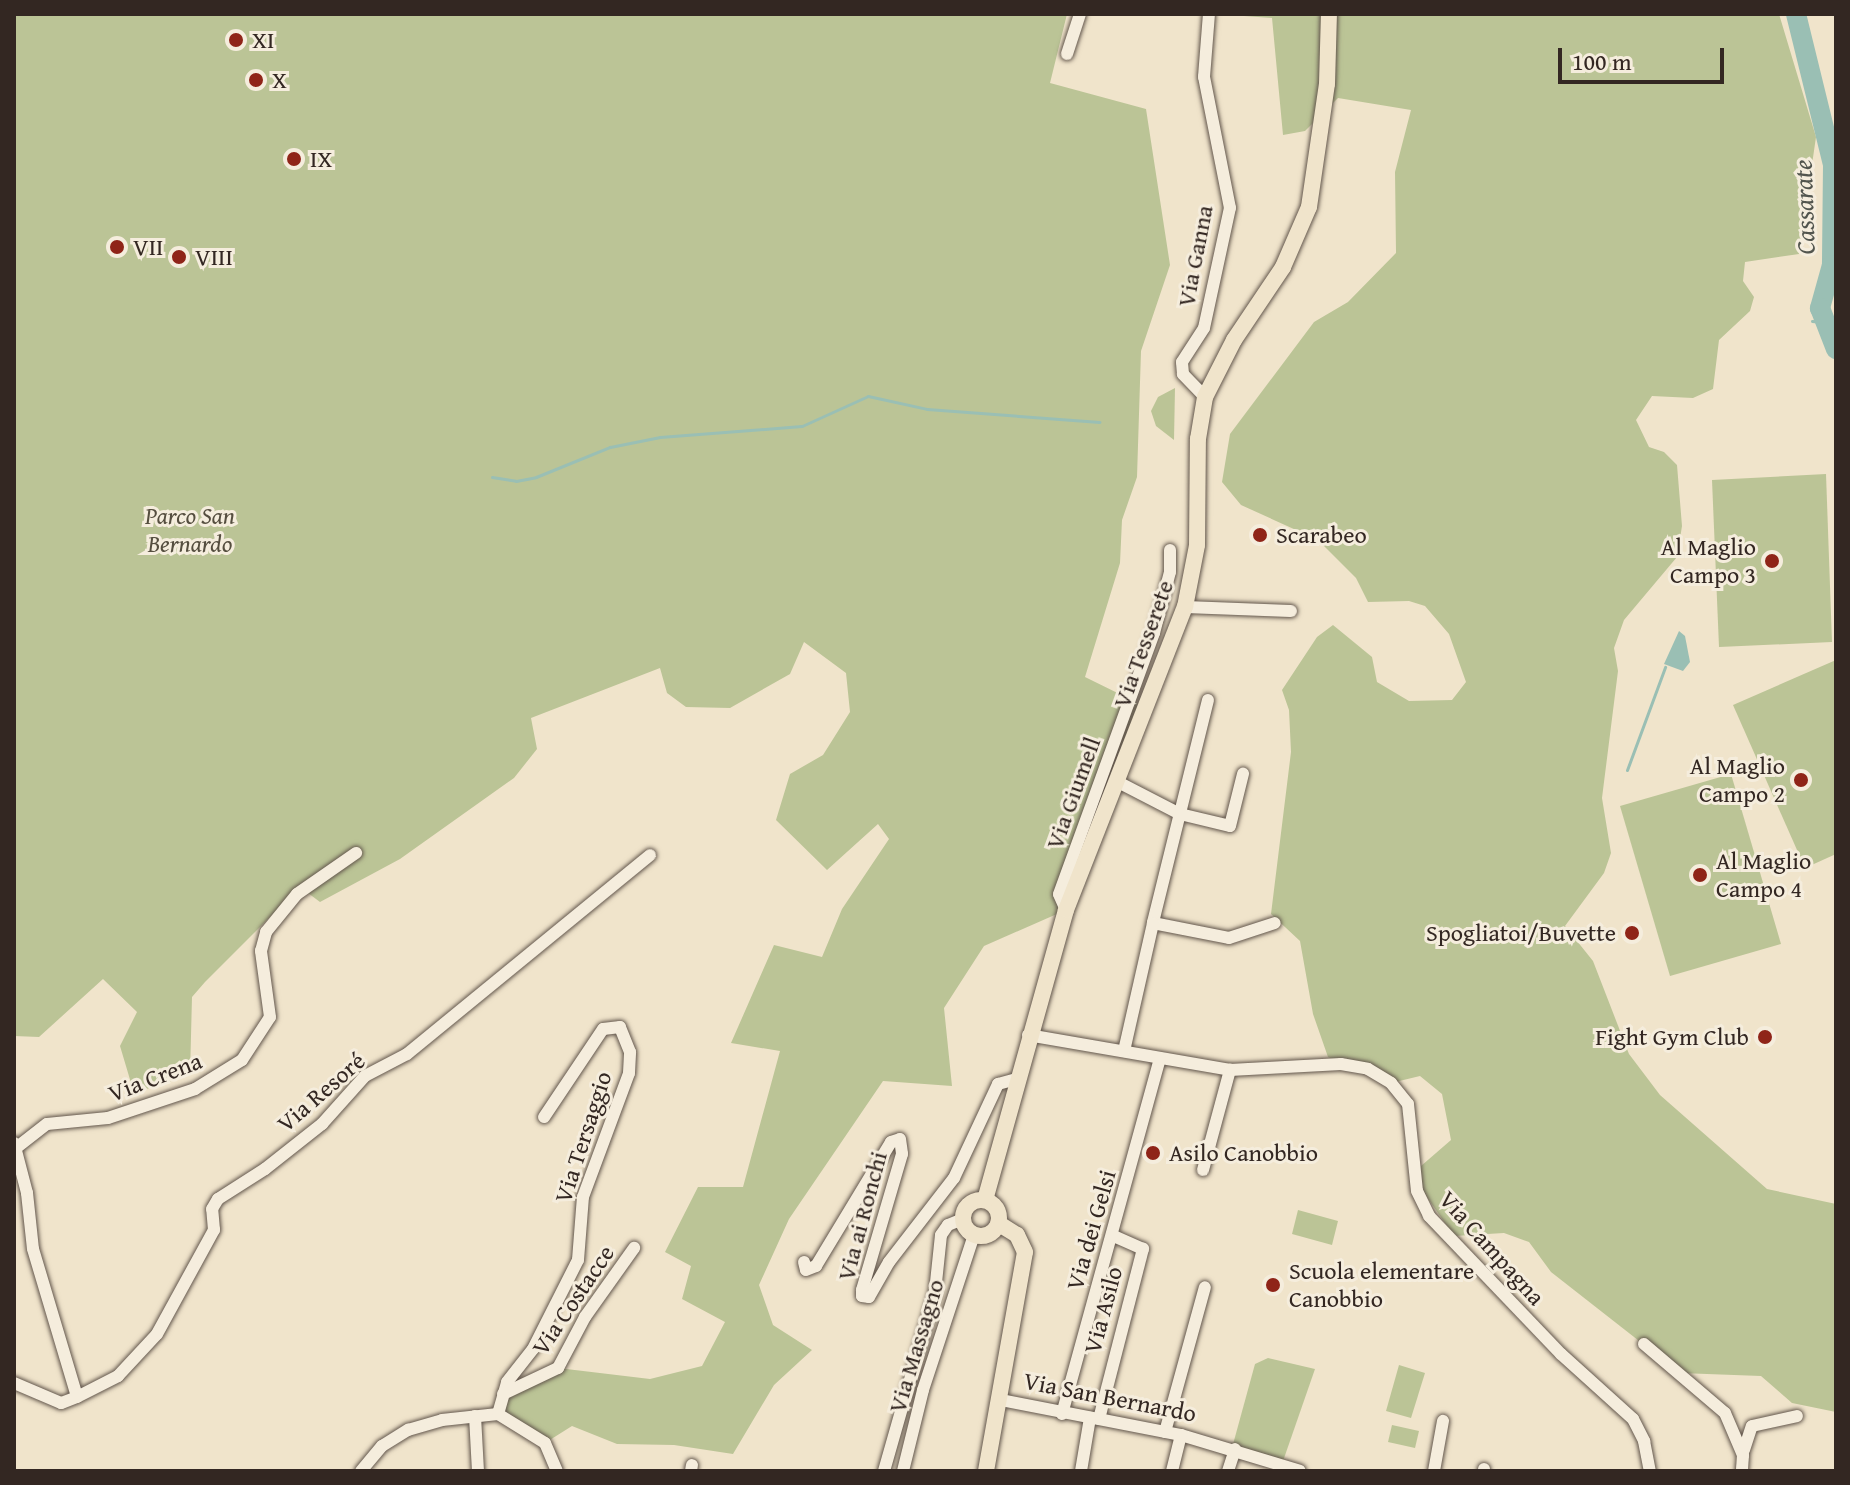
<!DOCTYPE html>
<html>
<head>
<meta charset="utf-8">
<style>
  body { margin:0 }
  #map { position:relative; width:1850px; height:1485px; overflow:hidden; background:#f0e4cb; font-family:"Gentium Book Plus",serif }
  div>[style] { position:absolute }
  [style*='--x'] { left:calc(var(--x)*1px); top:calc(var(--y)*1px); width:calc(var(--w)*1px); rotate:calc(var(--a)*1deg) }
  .green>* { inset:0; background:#bbc496 }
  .water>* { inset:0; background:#9abfb4 }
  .stream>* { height:3px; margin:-1.5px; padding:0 1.5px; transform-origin:1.5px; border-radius:1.5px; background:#9abfb4 }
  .river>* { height:20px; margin:-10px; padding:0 10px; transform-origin:10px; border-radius:10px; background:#9abfb4 }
  .roads { filter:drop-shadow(0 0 2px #62564c) drop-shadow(0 0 2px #62564c) }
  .minor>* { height:12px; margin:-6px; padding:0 6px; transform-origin:6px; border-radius:6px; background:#f5eddd }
  .major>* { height:16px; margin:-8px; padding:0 8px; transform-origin:8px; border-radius:8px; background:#f0e4cb }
  .major>.ring { margin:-8px; padding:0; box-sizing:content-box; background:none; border:16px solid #f0e4cb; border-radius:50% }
  .dots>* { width:22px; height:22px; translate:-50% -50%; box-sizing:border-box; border:4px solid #f5eddd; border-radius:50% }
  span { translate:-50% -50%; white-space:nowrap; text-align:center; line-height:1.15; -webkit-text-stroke:6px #f5eddd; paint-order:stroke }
  .poi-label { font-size:24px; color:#332722 }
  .left { translate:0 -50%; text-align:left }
  .right { translate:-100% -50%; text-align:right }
  .street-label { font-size:24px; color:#332722 }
  .park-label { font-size:24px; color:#554e3f; font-style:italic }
  .water-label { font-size:26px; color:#52554e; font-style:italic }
  .frame { position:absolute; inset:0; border:16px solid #332722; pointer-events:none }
  .scale { position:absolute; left:1558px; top:48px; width:166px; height:36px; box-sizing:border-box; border:4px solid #332722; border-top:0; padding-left:10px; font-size:24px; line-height:28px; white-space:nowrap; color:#332722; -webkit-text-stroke:6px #f5eddd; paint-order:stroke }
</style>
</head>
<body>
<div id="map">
  <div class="green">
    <i style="clip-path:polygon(14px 14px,1067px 14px,1050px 83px,1146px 109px,1170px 265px,1141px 351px,1137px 477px,1122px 520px,1120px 563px,1085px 677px,1146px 707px,1066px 910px,984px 946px,944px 1008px,952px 1086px,883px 1081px,789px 1219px,759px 1285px,773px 1325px,812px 1350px,774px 1385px,733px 1454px,674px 1445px,617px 1444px,572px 1426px,545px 1443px,498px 1414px,503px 1394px,558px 1368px,650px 1379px,702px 1366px,725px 1322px,682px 1299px,691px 1266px,665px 1252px,698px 1187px,743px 1187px,780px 1051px,731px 1043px,774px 945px,822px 957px,842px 909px,889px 839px,878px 824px,827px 870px,776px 820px,790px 774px,823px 755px,850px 712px,846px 673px,804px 642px,790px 674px,730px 708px,686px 707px,667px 693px,660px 668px,531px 718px,537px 749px,514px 778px,400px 859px,320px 902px,300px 887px,205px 982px,192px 997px,190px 1075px,134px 1093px,120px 1046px,137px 1012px,103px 979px,39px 1037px,14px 1036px)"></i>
    <i style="clip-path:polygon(1216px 14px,1779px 14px,1816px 137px,1799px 254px,1745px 262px,1743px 281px,1754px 297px,1750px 311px,1719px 340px,1713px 389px,1693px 398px,1652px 396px,1636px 420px,1649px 447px,1664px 452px,1677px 465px,1682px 526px,1677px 557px,1624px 620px,1614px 648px,1618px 671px,1602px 798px,1611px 853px,1604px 873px,1565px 926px,1593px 961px,1629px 1054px,1660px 1095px,1767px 1189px,1836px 1204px,1836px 1412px,1792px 1403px,1761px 1376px,1680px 1373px,1551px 1272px,1529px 1242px,1504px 1233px,1454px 1236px,1422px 1190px,1421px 1166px,1451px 1140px,1442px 1094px,1420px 1076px,1391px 1083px,1328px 1057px,1313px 1014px,1300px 941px,1271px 914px,1291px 752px,1289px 710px,1282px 690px,1317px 637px,1333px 625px,1372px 657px,1377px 682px,1409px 701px,1452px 700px,1466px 682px,1449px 634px,1425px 606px,1409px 601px,1368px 602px,1356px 578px,1318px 540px,1241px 505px,1222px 482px,1230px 434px,1314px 322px,1348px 302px,1396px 253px,1395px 172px,1411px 110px,1338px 98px,1305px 131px,1283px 135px,1272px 18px)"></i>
    <i style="clip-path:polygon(1175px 388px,1174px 440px,1156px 426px,1151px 411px,1158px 397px)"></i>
    <i style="clip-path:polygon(1826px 474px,1832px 642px,1719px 647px,1712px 480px)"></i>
    <i style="clip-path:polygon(1836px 660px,1836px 854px,1805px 868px,1733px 705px)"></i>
    <i style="clip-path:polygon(1731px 774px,1781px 944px,1670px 976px,1620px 806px)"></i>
    <i style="clip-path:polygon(1298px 1210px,1338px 1221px,1332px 1245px,1292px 1234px)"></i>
    <i style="clip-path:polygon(1268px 1358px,1315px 1369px,1282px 1464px,1232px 1448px,1255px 1364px)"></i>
    <i style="clip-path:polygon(1399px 1365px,1425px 1373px,1411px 1418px,1386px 1411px)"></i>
    <i style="clip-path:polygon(1392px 1425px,1419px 1431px,1415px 1448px,1388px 1442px)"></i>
  </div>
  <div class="water">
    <i style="clip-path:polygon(1679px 631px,1685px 636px,1690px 662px,1683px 671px,1664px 664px)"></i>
  </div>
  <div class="stream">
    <i style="--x:1812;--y:321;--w:10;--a:6"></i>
    <i style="--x:492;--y:477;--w:24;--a:9"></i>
    <i style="--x:516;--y:481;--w:20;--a:-11"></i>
    <i style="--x:536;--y:477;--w:80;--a:-22.1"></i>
    <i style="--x:610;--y:447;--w:51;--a:-11.3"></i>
    <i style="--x:660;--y:437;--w:142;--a:-4.4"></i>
    <i style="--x:802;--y:426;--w:72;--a:-24.4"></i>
    <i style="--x:868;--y:396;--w:60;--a:12.4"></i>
    <i style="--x:927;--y:409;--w:173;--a:4.3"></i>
    <i style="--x:1627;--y:770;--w:110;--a:-69.7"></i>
  </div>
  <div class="river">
    <i style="--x:1796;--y:14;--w:155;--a:76.2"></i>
    <i style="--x:1833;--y:165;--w:100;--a:90.6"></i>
    <i style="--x:1832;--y:265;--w:45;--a:105.6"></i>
    <i style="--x:1820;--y:308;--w:44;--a:68.7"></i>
  </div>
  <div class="roads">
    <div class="minor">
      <i style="--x:1067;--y:54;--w:42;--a:-72"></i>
      <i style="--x:1205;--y:397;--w:32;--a:-134"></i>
      <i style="--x:1183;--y:374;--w:12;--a:-95"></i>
      <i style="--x:1182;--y:362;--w:40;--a:-57.1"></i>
      <i style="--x:1204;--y:328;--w:123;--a:-77.8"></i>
      <i style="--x:1230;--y:208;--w:134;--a:-101.2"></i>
      <i style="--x:1204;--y:77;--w:63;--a:-85.5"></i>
      <i style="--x:1185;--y:607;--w:106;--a:2.2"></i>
      <i style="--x:1208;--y:700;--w:230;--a:103.9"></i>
      <i style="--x:1153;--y:923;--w:77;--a:11.2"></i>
      <i style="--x:1229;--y:938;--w:48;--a:-18.1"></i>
      <i style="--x:1116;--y:781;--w:72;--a:27.3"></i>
      <i style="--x:1180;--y:814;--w:51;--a:13.5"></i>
      <i style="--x:1230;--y:826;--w:54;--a:-76"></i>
      <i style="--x:1066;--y:910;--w:17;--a:-114"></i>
      <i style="--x:1059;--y:894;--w:278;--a:-70"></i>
      <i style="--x:1154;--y:633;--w:63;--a:-75.3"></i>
      <i style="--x:1170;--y:572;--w:22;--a:-90"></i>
      <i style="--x:1028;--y:1035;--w:205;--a:9.8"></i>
      <i style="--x:1230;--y:1070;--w:111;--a:-3.1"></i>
      <i style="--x:1341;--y:1064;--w:27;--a:10"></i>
      <i style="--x:1368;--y:1069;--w:27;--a:31"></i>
      <i style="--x:1391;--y:1083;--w:27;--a:51"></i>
      <i style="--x:1408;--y:1104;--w:87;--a:84.1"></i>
      <i style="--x:1417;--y:1191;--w:28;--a:64"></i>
      <i style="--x:1429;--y:1216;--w:191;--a:46.3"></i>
      <i style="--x:1561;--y:1354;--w:97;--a:42.1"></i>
      <i style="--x:1633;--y:1419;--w:25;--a:63"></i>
      <i style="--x:1644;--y:1441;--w:31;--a:79"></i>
      <i style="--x:1124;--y:1051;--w:131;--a:-77.2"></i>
      <i style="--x:14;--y:1143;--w:52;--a:75.4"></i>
      <i style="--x:27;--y:1193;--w:56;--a:83.9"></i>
      <i style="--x:33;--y:1249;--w:154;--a:73.4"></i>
      <i style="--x:77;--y:1397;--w:17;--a:159"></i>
      <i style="--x:61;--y:1403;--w:51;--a:-156.9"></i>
      <i style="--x:16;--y:1148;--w:39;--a:-38"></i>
      <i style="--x:47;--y:1124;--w:61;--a:-5.6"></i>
      <i style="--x:108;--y:1118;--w:92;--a:-18.4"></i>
      <i style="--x:195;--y:1089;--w:55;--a:-31.7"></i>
      <i style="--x:242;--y:1060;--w:51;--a:-56.9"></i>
      <i style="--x:270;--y:1017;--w:67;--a:-97.8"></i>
      <i style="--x:261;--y:951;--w:20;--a:-75"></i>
      <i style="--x:266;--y:932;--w:49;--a:-50.8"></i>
      <i style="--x:297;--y:894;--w:72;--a:-34.8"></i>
      <i style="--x:1203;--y:1170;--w:104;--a:-74.9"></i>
      <i style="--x:804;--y:1262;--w:8;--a:76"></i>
      <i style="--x:806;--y:1270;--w:11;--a:-22"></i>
      <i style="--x:816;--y:1266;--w:145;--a:-58.8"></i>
      <i style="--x:891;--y:1142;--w:9;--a:-18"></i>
      <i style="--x:900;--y:1139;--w:15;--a:82"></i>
      <i style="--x:902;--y:1154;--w:142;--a:106.4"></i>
      <i style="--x:862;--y:1290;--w:6;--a:90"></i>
      <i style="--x:862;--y:1296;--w:7;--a:8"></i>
      <i style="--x:869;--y:1297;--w:40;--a:-60.3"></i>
      <i style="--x:889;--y:1262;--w:106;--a:-52.3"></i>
      <i style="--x:954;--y:1178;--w:104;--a:-64.9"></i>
      <i style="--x:998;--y:1084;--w:20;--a:-15"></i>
      <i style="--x:1644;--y:1344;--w:106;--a:40.4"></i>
      <i style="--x:1725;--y:1413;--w:46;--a:66.8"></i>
      <i style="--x:1743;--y:1455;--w:16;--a:94"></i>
      <i style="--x:503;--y:1394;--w:61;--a:-25.3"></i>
      <i style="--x:558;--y:1368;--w:58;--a:-62.1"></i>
      <i style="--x:585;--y:1317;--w:85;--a:-54.6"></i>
      <i style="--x:77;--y:1397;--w:46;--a:-27.1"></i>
      <i style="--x:118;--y:1376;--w:57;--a:-47.1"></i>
      <i style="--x:157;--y:1334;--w:119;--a:-61.3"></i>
      <i style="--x:214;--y:1230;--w:21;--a:-95"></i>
      <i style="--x:212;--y:1209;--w:12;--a:-59"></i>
      <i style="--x:218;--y:1199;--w:56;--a:-32.6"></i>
      <i style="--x:265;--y:1169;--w:73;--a:-38.3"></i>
      <i style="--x:322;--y:1124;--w:64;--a:-48.1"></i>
      <i style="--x:365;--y:1076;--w:47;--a:-27.6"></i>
      <i style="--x:407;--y:1054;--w:314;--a:-39.3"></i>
      <i style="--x:1001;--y:1400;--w:183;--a:11"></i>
      <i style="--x:1181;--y:1435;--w:124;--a:16.8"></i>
      <i style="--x:498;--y:1414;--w:33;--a:-74"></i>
      <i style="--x:507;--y:1382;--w:42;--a:-51.8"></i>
      <i style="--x:533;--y:1349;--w:100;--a:-63.2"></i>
      <i style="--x:578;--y:1260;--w:63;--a:-85.5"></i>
      <i style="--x:583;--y:1197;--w:132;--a:-69.6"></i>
      <i style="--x:629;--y:1073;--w:21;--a:-87"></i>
      <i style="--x:630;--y:1052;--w:27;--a:-112"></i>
      <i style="--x:620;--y:1027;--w:17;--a:173"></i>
      <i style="--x:603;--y:1029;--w:106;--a:123.8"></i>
      <i style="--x:1062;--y:1414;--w:369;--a:-74.6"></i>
      <i style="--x:475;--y:1416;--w:55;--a:86.9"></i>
      <i style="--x:1099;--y:1419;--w:176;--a:-75.5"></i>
      <i style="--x:1143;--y:1249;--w:34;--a:-156"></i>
      <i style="--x:1165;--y:1432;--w:150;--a:-74.6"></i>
      <i style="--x:1744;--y:1450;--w:25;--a:-72"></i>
      <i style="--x:1752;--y:1426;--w:46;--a:-12.5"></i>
      <i style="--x:361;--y:1471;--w:33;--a:-50"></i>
      <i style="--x:382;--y:1446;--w:31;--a:-32"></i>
      <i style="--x:408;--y:1430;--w:35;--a:-16"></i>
      <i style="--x:442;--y:1420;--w:56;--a:-6.1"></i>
      <i style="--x:498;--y:1414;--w:55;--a:31.7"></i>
      <i style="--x:545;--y:1443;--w:30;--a:67"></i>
      <i style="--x:691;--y:1471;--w:6;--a:-81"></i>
      <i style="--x:884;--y:1471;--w:186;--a:-74.1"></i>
      <i style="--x:935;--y:1292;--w:57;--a:-84"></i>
      <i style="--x:941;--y:1235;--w:12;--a:-55"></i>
      <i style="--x:948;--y:1225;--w:16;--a:-22"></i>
      <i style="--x:903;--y:1471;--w:83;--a:-76.1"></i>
      <i style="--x:923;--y:1390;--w:163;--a:-71.8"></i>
      <i style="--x:1081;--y:1471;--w:54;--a:-80.4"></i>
      <i style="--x:1172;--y:1471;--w:37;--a:-76"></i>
      <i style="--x:1228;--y:1471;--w:23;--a:-72"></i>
      <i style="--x:1434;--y:1471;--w:51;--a:-79.8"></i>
      <i style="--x:1484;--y:1471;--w:2;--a:-90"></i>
    </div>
    <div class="major">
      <i class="ring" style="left:963px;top:1200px;width:20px;height:20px"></i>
      <i style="--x:985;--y:1200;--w:301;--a:-74.4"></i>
      <i style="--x:1066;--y:910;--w:326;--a:-68.6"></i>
      <i style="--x:1185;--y:607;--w:63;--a:-79"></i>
      <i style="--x:1197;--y:545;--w:106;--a:-89.5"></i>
      <i style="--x:1198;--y:439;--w:43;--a:-80.5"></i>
      <i style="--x:1205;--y:397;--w:64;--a:-63"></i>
      <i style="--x:1234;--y:340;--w:88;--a:-56.1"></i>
      <i style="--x:1283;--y:267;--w:65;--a:-66.6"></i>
      <i style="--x:1309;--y:207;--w:124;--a:-81.7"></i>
      <i style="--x:1327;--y:84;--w:70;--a:-88.4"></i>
      <i style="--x:986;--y:1471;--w:222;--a:-79.9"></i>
      <i style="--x:1025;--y:1252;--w:19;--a:-115"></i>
      <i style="--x:1017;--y:1235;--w:22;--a:-148"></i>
    </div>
  </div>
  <div class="dots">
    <i style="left:236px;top:40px;background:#8f2418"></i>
    <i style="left:256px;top:80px;background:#8f2418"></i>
    <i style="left:294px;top:159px;background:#8f2418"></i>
    <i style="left:117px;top:247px;background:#8f2418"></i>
    <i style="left:179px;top:257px;background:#8f2418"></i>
    <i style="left:1260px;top:535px;background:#8f2418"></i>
    <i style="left:1772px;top:561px;background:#8f2418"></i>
    <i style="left:1801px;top:780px;background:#8f2418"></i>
    <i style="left:1700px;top:875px;background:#8f2418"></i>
    <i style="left:1632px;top:933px;background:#8f2418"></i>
    <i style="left:1765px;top:1037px;background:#8f2418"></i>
    <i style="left:1153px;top:1153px;background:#8f2418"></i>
    <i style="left:1273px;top:1285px;background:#8f2418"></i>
  </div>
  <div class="poi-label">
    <span class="left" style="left:252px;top:40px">XI</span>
    <span class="left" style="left:272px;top:80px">X</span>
    <span class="left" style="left:310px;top:159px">IX</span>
    <span class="left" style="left:133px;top:247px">VII</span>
    <span class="left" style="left:195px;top:257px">VIII</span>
    <span class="left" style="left:1276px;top:535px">Scarabeo</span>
    <span class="right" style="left:1756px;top:561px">Al Maglio<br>Campo 3</span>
    <span class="right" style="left:1785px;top:780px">Al Maglio<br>Campo 2</span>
    <span class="left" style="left:1716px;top:875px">Al Maglio<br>Campo 4</span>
    <span class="right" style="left:1616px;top:933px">Spogliatoi/Buvette</span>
    <span class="right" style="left:1749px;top:1037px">Fight Gym Club</span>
    <span class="left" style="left:1169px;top:1153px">Asilo Canobbio</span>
    <span class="left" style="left:1289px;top:1285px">Scuola elementare<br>Canobbio</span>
  </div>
  <div class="street-label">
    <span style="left:1195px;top:256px;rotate:-79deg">Via Ganna</span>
    <span style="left:1143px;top:644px;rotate:-70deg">Via Tesserete</span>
    <span style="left:1073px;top:793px;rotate:-70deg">Via Giumell</span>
    <span style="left:155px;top:1077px;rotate:-21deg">Via Crena</span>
    <span style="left:321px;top:1092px;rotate:-41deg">Via Resoré</span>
    <span style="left:583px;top:1137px;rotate:-72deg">Via Tersaggio</span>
    <span style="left:862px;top:1216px;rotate:-75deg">Via ai Ronchi</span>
    <span style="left:1091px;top:1230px;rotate:-74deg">Via dei Gelsi</span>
    <span style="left:1492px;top:1248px;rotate:48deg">Via Campagna</span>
    <span style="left:573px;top:1300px;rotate:-56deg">Via Costacce</span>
    <span style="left:1103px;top:1310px;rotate:-75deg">Via Asilo</span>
    <span style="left:916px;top:1346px;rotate:-73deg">Via Massagno</span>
    <span style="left:1110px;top:1397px;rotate:11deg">Via San Bernardo</span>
  </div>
  <div class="park-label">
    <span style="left:190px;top:530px">Parco San<br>Bernardo</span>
  </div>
  <div class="water-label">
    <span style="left:1804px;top:207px;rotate:-92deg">Cassarate</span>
  </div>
  <div class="frame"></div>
  <div class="scale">100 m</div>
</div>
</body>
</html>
